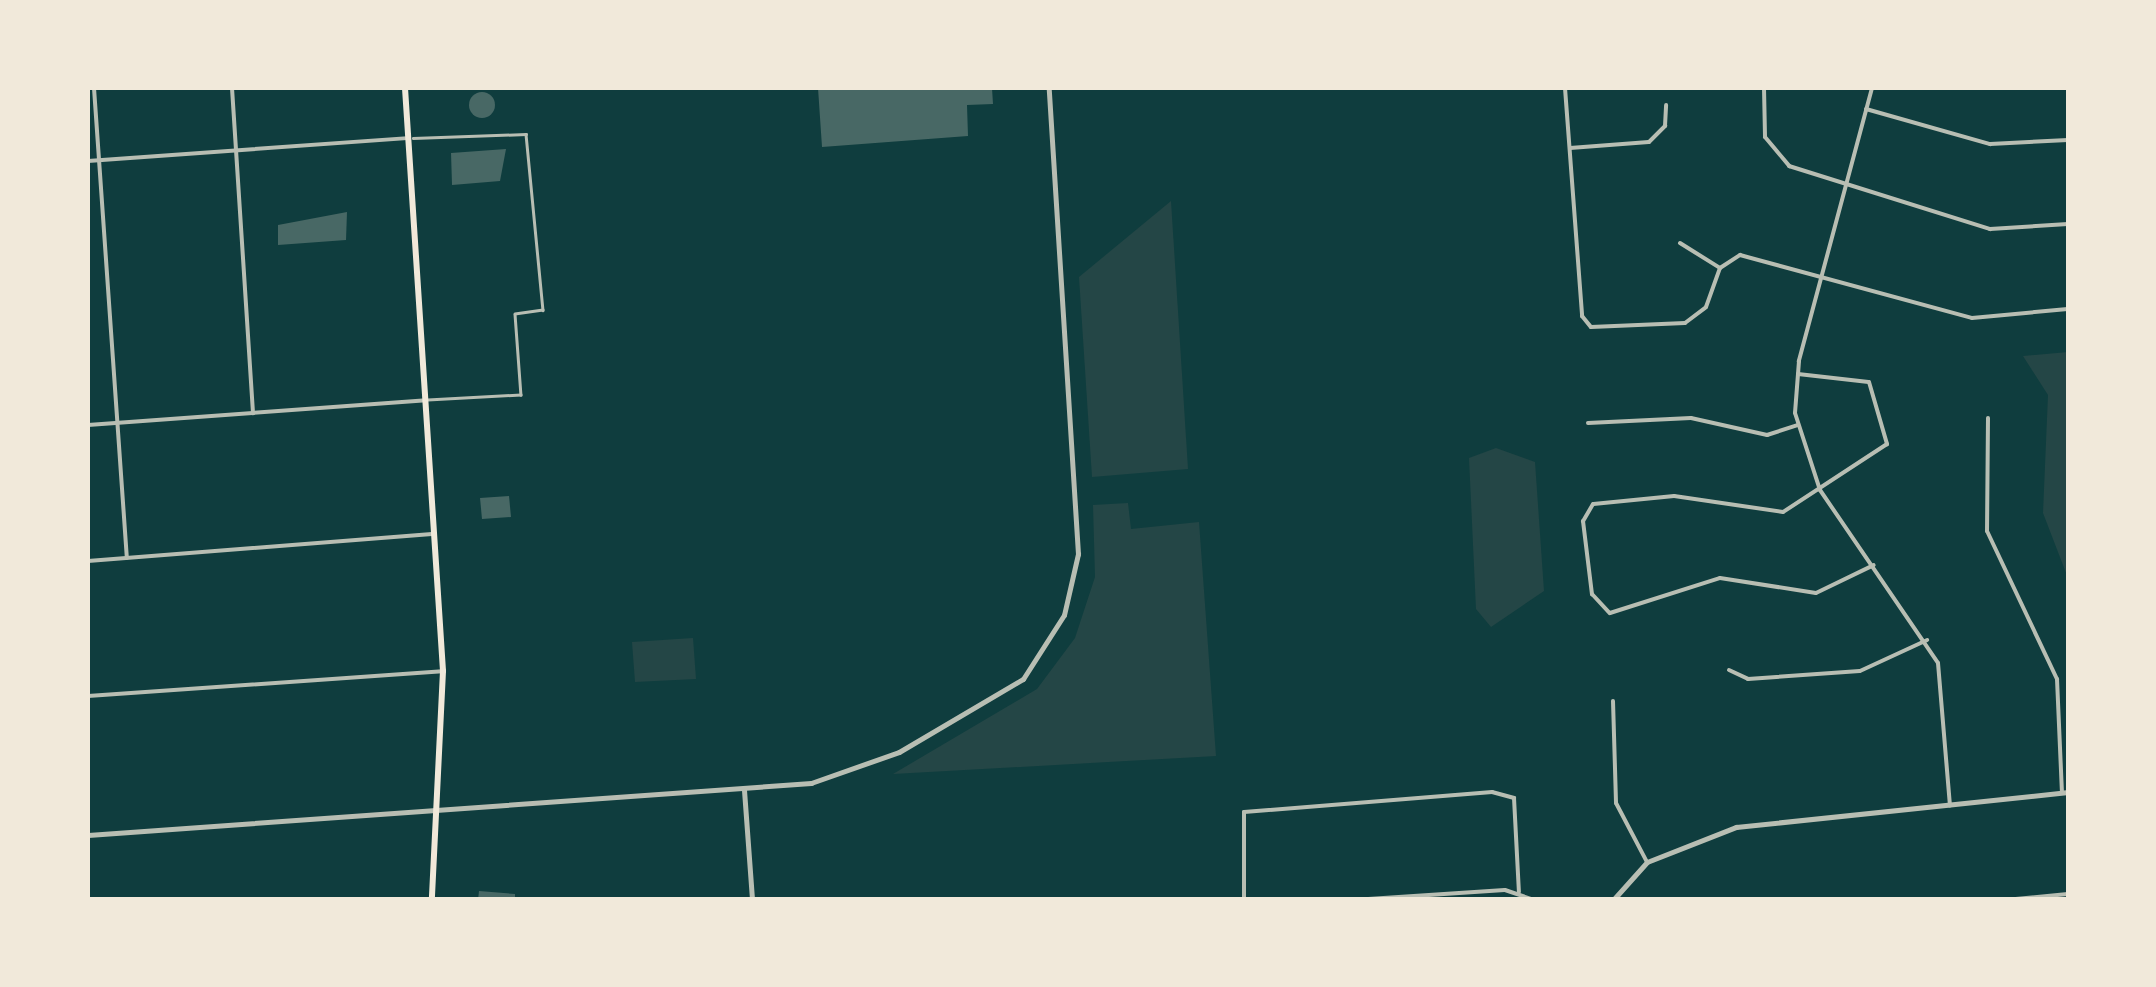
<!DOCTYPE html>
<html>
<head>
<meta charset="utf-8">
<style>
  body { margin:0 }
  #map { position:relative; width:2156px; height:987px; overflow:hidden; background:#0f3d3e; font-family:Karla,sans-serif }
  div>[style] { position:absolute }
  [style*='--x'] { left:calc(var(--x)*1px); top:calc(var(--y)*1px); width:calc(var(--w)*1px); rotate:calc(var(--a)*1deg) }
  .green>* { inset:0; background:#244646 }
  .building>* { inset:0; background:#486865 }
  .round { border-radius:50% }
  .service>* { height:2.5px; margin:-1.25px; padding:0 1.25px; transform-origin:1.25px; border-radius:1.25px; background:#b8beb3 }
  .minor>* { height:4px; margin:-2px; padding:0 2px; transform-origin:2px; border-radius:2px; background:#b8beb3 }
  .tertiary>* { height:5px; margin:-2.5px; padding:0 2.5px; transform-origin:2.5px; border-radius:2.5px; background:#b8beb3 }
  .secondary>* { height:6px; margin:-3px; padding:0 3px; transform-origin:3px; border-radius:3px; background:#f1e9da }
  span { translate:-50% -50%; white-space:nowrap; text-align:center; line-height:1.15; -webkit-text-stroke:9px #f1e9da; paint-order:stroke }
  .frame { position:absolute; inset:0; border:90px solid #f1e9da; pointer-events:none }
</style>
</head>
<body>
<div id="map">
  <div class="green">
    <i style="clip-path:polygon(1171px 201px,1188px 469px,1092px 477px,1079px 277px)"></i>
    <i style="clip-path:polygon(2068px 352px,2068px 578px,2043px 513px,2048px 395px,2023px 356px)"></i>
    <i style="clip-path:polygon(1496px 448px,1535px 462px,1544px 591px,1491px 627px,1476px 609px,1469px 458px)"></i>
    <i style="clip-path:polygon(1128px 503px,1131px 529px,1199px 522px,1216px 756px,893px 774px,1037px 689px,1075px 638px,1095px 577px,1093px 505px)"></i>
    <i style="clip-path:polygon(693px 638px,696px 679px,635px 682px,632px 642px)"></i>
  </div>
  <div class="building">
    <i style="clip-path:polygon(818px 88px,992px 88px,993px 104px,967px 105px,968px 136px,822px 147px)"></i>
    <i class="round" style="left:469px;top:92px;width:26px;height:26px"></i>
    <i style="clip-path:polygon(506px 149px,500px 181px,452px 185px,451px 153px)"></i>
    <i style="clip-path:polygon(347px 212px,346px 240px,278px 245px,278px 225px)"></i>
    <i style="clip-path:polygon(509px 496px,511px 517px,482px 519px,480px 498px)"></i>
    <i style="clip-path:polygon(479px 891px,515px 894px,515px 900px,478px 900px)"></i>
  </div>
  <div class="service">
    <i style="--x:413;--y:138;--w:113;--a:-2"></i>
    <i style="--x:526;--y:134;--w:177;--a:84.5"></i>
    <i style="--x:543;--y:310;--w:28;--a:172"></i>
    <i style="--x:515;--y:314;--w:81;--a:85.8"></i>
    <i style="--x:521;--y:395;--w:93;--a:176.9"></i>
  </div>
  <div class="minor">
    <i style="--x:94;--y:88;--w:471;--a:86"></i>
    <i style="--x:232;--y:88;--w:326;--a:86.3"></i>
    <i style="--x:1565;--y:88;--w:229;--a:85.7"></i>
    <i style="--x:1582;--y:316;--w:14;--a:51"></i>
    <i style="--x:1591;--y:327;--w:94;--a:-2.4"></i>
    <i style="--x:1685;--y:323;--w:26;--a:-37"></i>
    <i style="--x:1706;--y:307;--w:41;--a:-70.3"></i>
    <i style="--x:1720;--y:268;--w:24;--a:-33"></i>
    <i style="--x:1740;--y:255;--w:240;--a:15.2"></i>
    <i style="--x:1972;--y:318;--w:96;--a:-5.4"></i>
    <i style="--x:1764;--y:88;--w:49;--a:88.8"></i>
    <i style="--x:1765;--y:137;--w:38;--a:50"></i>
    <i style="--x:1789;--y:166;--w:211;--a:17.4"></i>
    <i style="--x:1990;--y:229;--w:78;--a:-3.7"></i>
    <i style="--x:1872;--y:88;--w:283;--a:105"></i>
    <i style="--x:1799;--y:361;--w:52;--a:94.4"></i>
    <i style="--x:1795;--y:413;--w:81;--a:72"></i>
    <i style="--x:1820;--y:490;--w:209;--a:55.7"></i>
    <i style="--x:1938;--y:663;--w:143;--a:85.2"></i>
    <i style="--x:1866;--y:109;--w:129;--a:15.8"></i>
    <i style="--x:1990;--y:144;--w:78;--a:-2.9"></i>
    <i style="--x:1570;--y:148;--w:79;--a:-4.3"></i>
    <i style="--x:1649;--y:142;--w:23;--a:-45"></i>
    <i style="--x:1665;--y:126;--w:21;--a:-87"></i>
    <i style="--x:88;--y:161;--w:320;--a:-4.1"></i>
    <i style="--x:1680;--y:243;--w:47;--a:32"></i>
    <i style="--x:1798;--y:374;--w:71;--a:6.4"></i>
    <i style="--x:1869;--y:382;--w:65;--a:73.8"></i>
    <i style="--x:1887;--y:444;--w:124;--a:146.8"></i>
    <i style="--x:1783;--y:512;--w:110;--a:-171.6"></i>
    <i style="--x:1674;--y:496;--w:81;--a:174.4"></i>
    <i style="--x:1593;--y:504;--w:20;--a:120"></i>
    <i style="--x:1583;--y:521;--w:74;--a:83"></i>
    <i style="--x:1592;--y:594;--w:26;--a:47"></i>
    <i style="--x:1610;--y:613;--w:115;--a:-17.7"></i>
    <i style="--x:1720;--y:578;--w:97;--a:8.9"></i>
    <i style="--x:1816;--y:593;--w:64;--a:-25.8"></i>
    <i style="--x:1988;--y:418;--w:113;--a:90.5"></i>
    <i style="--x:1987;--y:531;--w:164;--a:64.7"></i>
    <i style="--x:2057;--y:679;--w:114;--a:87.5"></i>
    <i style="--x:1588;--y:423;--w:103;--a:-2.8"></i>
    <i style="--x:1691;--y:418;--w:78;--a:12.6"></i>
    <i style="--x:1767;--y:435;--w:32;--a:-18"></i>
    <i style="--x:88;--y:425;--w:339;--a:-4.2"></i>
    <i style="--x:88;--y:561;--w:345;--a:-4.5"></i>
    <i style="--x:1729;--y:670;--w:21;--a:25"></i>
    <i style="--x:1748;--y:679;--w:112;--a:-4.1"></i>
    <i style="--x:1860;--y:671;--w:74;--a:-24.8"></i>
    <i style="--x:88;--y:696;--w:355;--a:-4"></i>
    <i style="--x:1613;--y:701;--w:102;--a:88.3"></i>
    <i style="--x:1616;--y:803;--w:67;--a:62.3"></i>
    <i style="--x:1244;--y:900;--w:88;--a:-90"></i>
    <i style="--x:1244;--y:812;--w:249;--a:-4.6"></i>
    <i style="--x:1492;--y:792;--w:23;--a:15"></i>
    <i style="--x:1514;--y:798;--w:94;--a:87"></i>
    <i style="--x:1353;--y:900;--w:152;--a:-3.8"></i>
    <i style="--x:1505;--y:890;--w:31;--a:19"></i>
    <i style="--x:2005;--y:900;--w:63;--a:-5.4"></i>
  </div>
  <div class="tertiary">
    <i style="--x:744;--y:790;--w:110;--a:85.8"></i>
    <i style="--x:88;--y:835;--w:725;--a:-4.11"></i>
    <i style="--x:811;--y:783;--w:93;--a:-19.4"></i>
    <i style="--x:899;--y:752;--w:144;--a:-30.5"></i>
    <i style="--x:1023;--y:679;--w:76;--a:-57.4"></i>
    <i style="--x:1064;--y:615;--w:63;--a:-77.1"></i>
    <i style="--x:1078;--y:554;--w:467;--a:-93.6"></i>
    <i style="--x:841;--y:900;--w:1;--a:0"></i>
    <i style="--x:1613;--y:900;--w:51;--a:-48.2"></i>
    <i style="--x:1647;--y:862;--w:96;--a:-21.5"></i>
    <i style="--x:1736;--y:827;--w:334;--a:-6"></i>
  </div>
  <div class="secondary">
    <i style="--x:405;--y:88;--w:584;--a:86.27"></i>
    <i style="--x:443;--y:671;--w:229;--a:92.8"></i>
  </div>
  <div class="frame"></div>
</div>
</body>
</html>
